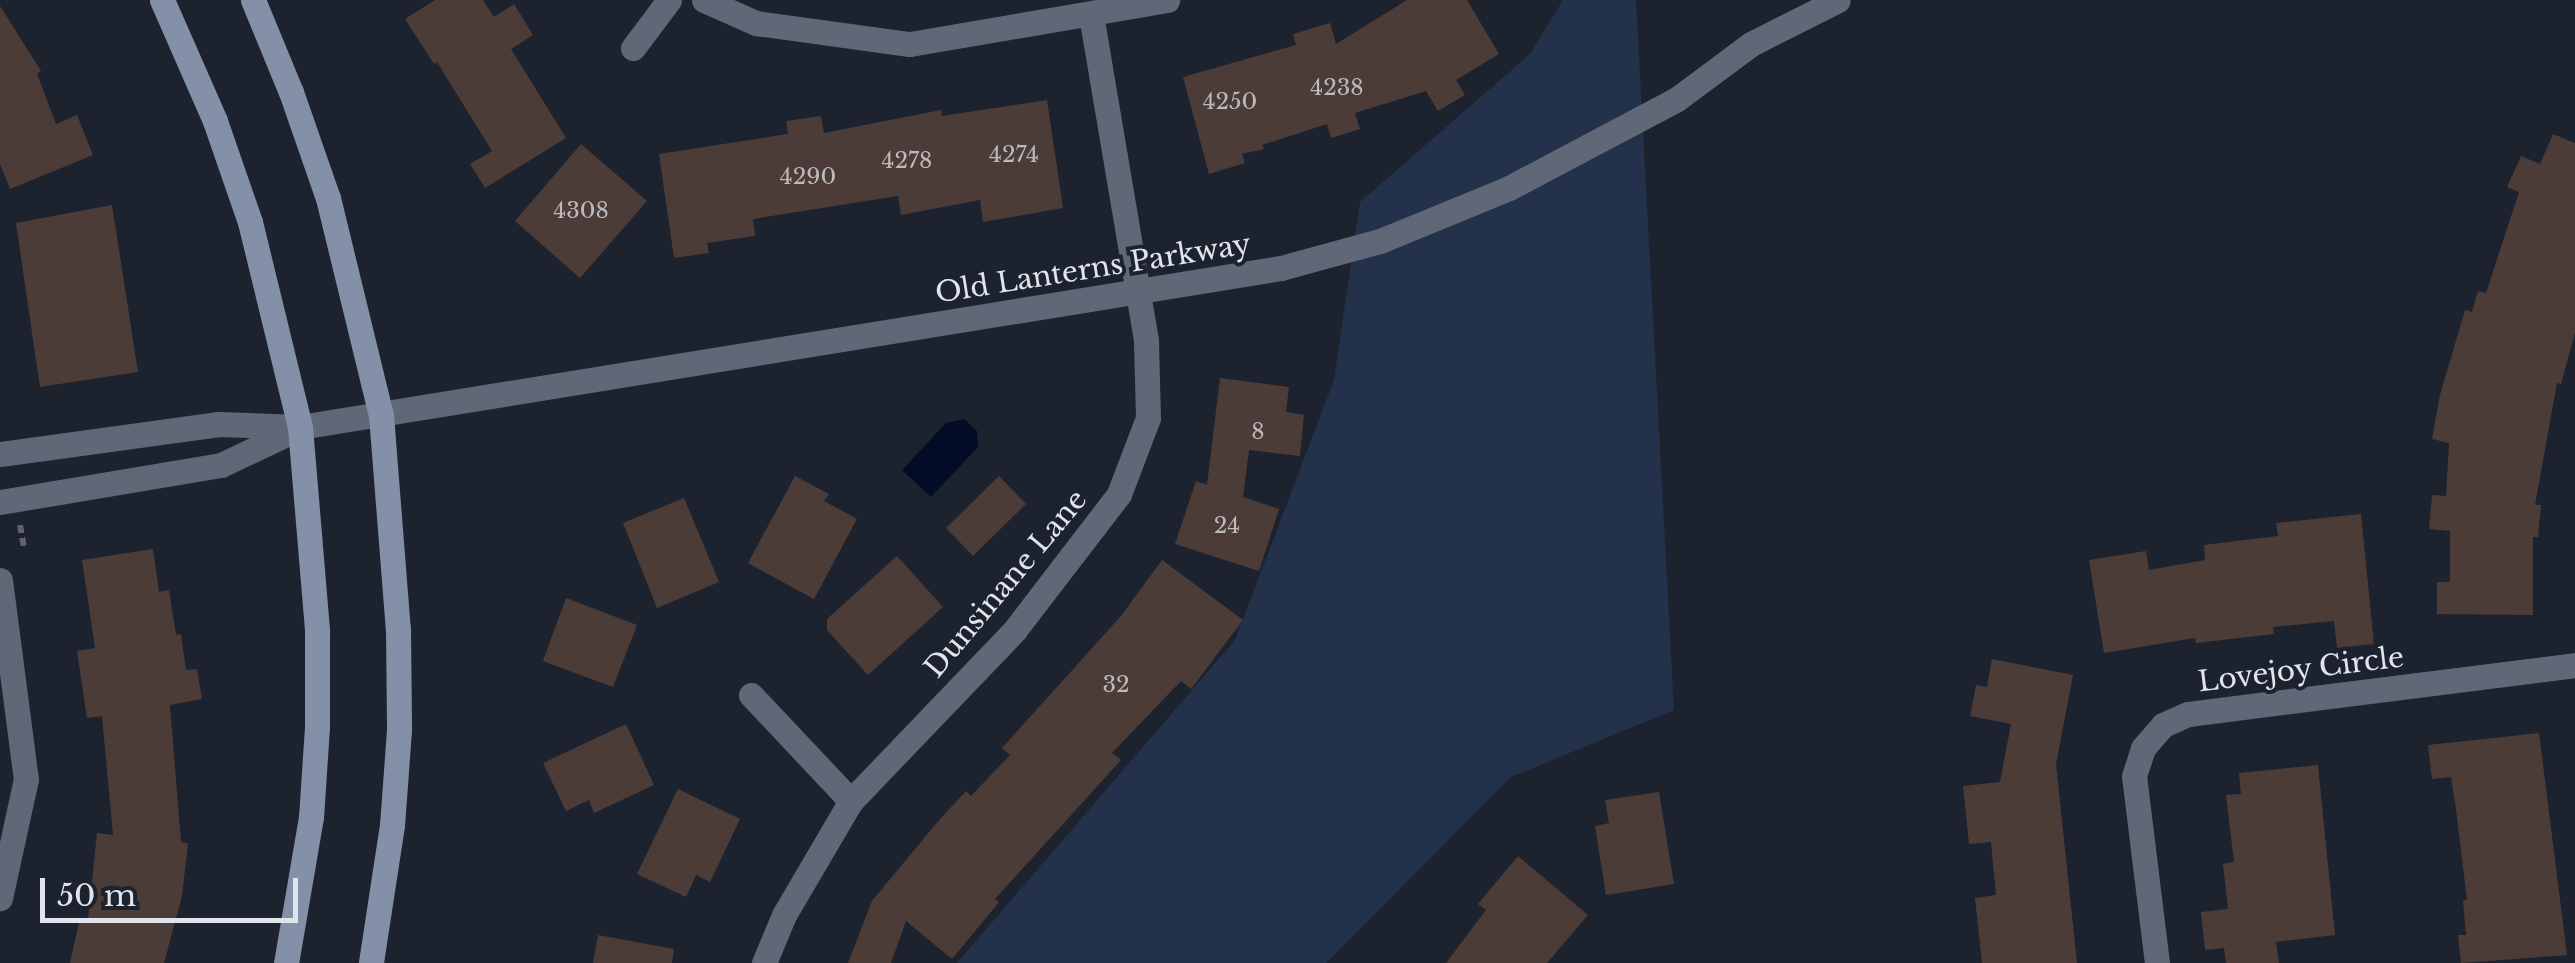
<!DOCTYPE html>
<html>
<head>
<meta charset="utf-8">
<style>
  body { margin:0 }
  #map { position:relative; width:2575px; height:963px; overflow:hidden; background:#1d232e; font-family:"Libre Baskerville",serif }
  div>[style] { position:absolute }
  [style*='--x'] { left:calc(var(--x)*1px); top:calc(var(--y)*1px); width:calc(var(--w)*1px); rotate:calc(var(--a)*1deg) }
  .green>* { inset:0; background:#24314b }
  .water>* { inset:0; background:#030c27 }
  .building>* { inset:0; background:#4c3c38 }
  .path>* { height:6px; margin-top:-3px; transform-origin:0; background:repeating-linear-gradient(90deg,#5e636d 0 8px,transparent 0 13px) }
  .street>* { height:25px; margin:-12.5px; padding:0 12.5px; transform-origin:12.5px; border-radius:12.5px; background:#606877 }
  .secondary>* { height:25px; margin:-12.5px; padding:0 12.5px; transform-origin:12.5px; border-radius:12.5px; background:#8390a8 }
  span { translate:-50% -50%; white-space:nowrap; text-align:center; line-height:1.15; -webkit-text-stroke:8px #1d232e; paint-order:stroke }
  .number-label { font-size:22px; color:#bbbabf }
  .number-label span { -webkit-text-stroke-width:0 }
  .street-label { font-size:28px; color:#e0e4ec }
  .scale { position:absolute; left:40px; top:878px; width:258px; height:45px; box-sizing:border-box; border:5px solid #e0e4ec; border-top:0; padding-left:12px; font-size:30px; line-height:35px; white-space:nowrap; color:#e0e4ec; -webkit-text-stroke:8px #1d232e; paint-order:stroke }
</style>
</head>
<body>
<div id="map">
  <div class="green">
    <i style="clip-path:polygon(1563px 0,1636px 0,1674px 710px,1511px 777px,1326px 963px,957px 963px,1235px 640px,1334px 380px,1360px 202px,1530px 54px)"></i>
  </div>
  <div class="water">
    <i style="clip-path:polygon(964px 419px,977px 431px,978px 447px,931px 497px,902px 470px,946px 423px)"></i>
  </div>
  <div class="building">
    <i style="clip-path:polygon(435px 0,483px 0,494px 17px,514px 4px,533px 35px,511px 49px,566px 138px,485px 188px,470px 164px,492px 151px,437px 62px,434px 64px,405px 19px)"></i>
    <i style="clip-path:polygon(1407px 0,1467px 0,1499px 54px,1456px 80px,1465px 95px,1438px 111px,1426px 91px,1355px 113px,1360px 129px,1331px 138px,1327px 124px,1262px 145px,1264px 149px,1242px 154px,1245px 163px,1209px 174px,1183px 77px,1296px 45px,1293px 34px,1330px 23px,1336px 44px)"></i>
    <i style="clip-path:polygon(0 6px,41px 71px,37px 74px,56px 124px,77px 115px,93px 155px,10px 189px,0 164px)"></i>
    <i style="clip-path:polygon(1047px 100px,1063px 208px,983px 222px,980px 200px,901px 215px,898px 196px,753px 219px,755px 236px,707px 243px,709px 253px,674px 258px,659px 154px,788px 134px,786px 121px,821px 116px,824px 133px,941px 110px,942px 116px)"></i>
    <i style="clip-path:polygon(2553px 134px,2575px 143px,2575px 333px,2561px 384px,2557px 383px,2535px 505px,2541px 505px,2538px 537px,2533px 537px,2533px 615px,2437px 614px,2437px 582px,2450px 582px,2450px 531px,2429px 529px,2432px 495px,2446px 496px,2449px 443px,2432px 439px,2440px 395px,2465px 310px,2472px 312px,2478px 291px,2486px 293px,2519px 192px,2507px 187px,2521px 156px,2540px 164px)"></i>
    <i style="clip-path:polygon(581px 144px,647px 201px,580px 278px,515px 221px)"></i>
    <i style="clip-path:polygon(112px 205px,138px 372px,40px 387px,16px 223px)"></i>
    <i style="clip-path:polygon(1220px 378px,1289px 387px,1286px 412px,1304px 415px,1300px 456px,1249px 450px,1243px 497px,1279px 509px,1259px 571px,1175px 544px,1196px 481px,1207px 485px)"></i>
    <i style="clip-path:polygon(795px 476px,829px 494px,824px 501px,857px 519px,814px 599px,748px 563px)"></i>
    <i style="clip-path:polygon(999px 476px,1026px 504px,973px 556px,946px 528px)"></i>
    <i style="clip-path:polygon(684px 498px,719px 582px,657px 608px,623px 523px)"></i>
    <i style="clip-path:polygon(2361px 514px,2374px 644px,2337px 648px,2334px 621px,2273px 627px,2274px 634px,2196px 643px,2195px 638px,2104px 653px,2089px 560px,2146px 551px,2149px 570px,2205px 560px,2204px 545px,2278px 536px,2276px 523px)"></i>
    <i style="clip-path:polygon(153px 549px,159px 592px,169px 590px,176px 635px,181px 634px,186px 670px,197px 669px,202px 699px,170px 705px,181px 842px,188px 843px,182px 896px,164px 963px,70px 963px,80px 918px,88px 920px,97px 833px,113px 835px,102px 716px,87px 718px,77px 651px,95px 648px,82px 560px)"></i>
    <i style="clip-path:polygon(897px 556px,943px 607px,868px 675px,827px 630px,827px 619px)"></i>
    <i style="clip-path:polygon(1162px 560px,1243px 620px,1191px 689px,1181px 681px,1112px 753px,1121px 760px,995px 899px,999px 902px,952px 959px,906px 921px,891px 963px,848px 963px,872px 901px,940px 819px,966px 791px,971px 796px,1010px 755px,1002px 748px,1121px 616px)"></i>
    <i style="clip-path:polygon(566px 598px,637px 625px,613px 687px,543px 661px)"></i>
    <i style="clip-path:polygon(1992px 659px,2073px 675px,2056px 764px,2077px 963px,1982px 963px,1975px 898px,1996px 895px,1991px 842px,1969px 844px,1963px 786px,2000px 782px,2011px 724px,1970px 716px,1976px 685px,1987px 687px)"></i>
    <i style="clip-path:polygon(626px 724px,654px 785px,594px 813px,589px 800px,566px 811px,543px 763px)"></i>
    <i style="clip-path:polygon(2539px 733px,2567px 955px,2461px 963px,2458px 935px,2466px 935px,2463px 900px,2467px 900px,2456px 809px,2451px 777px,2432px 779px,2428px 745px)"></i>
    <i style="clip-path:polygon(2318px 765px,2335px 935px,2276px 942px,2279px 963px,2226px 963px,2224px 948px,2205px 950px,2201px 912px,2228px 909px,2223px 864px,2234px 862px,2226px 795px,2241px 794px,2239px 773px)"></i>
    <i style="clip-path:polygon(678px 789px,740px 819px,710px 882px,696px 875px,686px 897px,637px 874px)"></i>
    <i style="clip-path:polygon(1659px 792px,1674px 884px,1606px 895px,1595px 826px,1609px 823px,1605px 800px)"></i>
    <i style="clip-path:polygon(1518px 856px,1588px 915px,1547px 963px,1446px 963px,1486px 910px,1478px 904px)"></i>
    <i style="clip-path:polygon(598px 935px,674px 949px,672px 963px,593px 963px)"></i>
  </div>
  <div class="path">
    <i style="--x:20;--y:525;--w:23;--a:80"></i>
  </div>
  <div class="street">
    <i style="--x:704;--y:0;--w:57;--a:23.9"></i>
    <i style="--x:756;--y:23;--w:155;--a:7.8"></i>
    <i style="--x:910;--y:44;--w:261;--a:-9.7"></i>
    <i style="--x:633;--y:48;--w:60;--a:-53.1"></i>
    <i style="--x:0;--y:454;--w:221;--a:-7.8"></i>
    <i style="--x:219;--y:424;--w:81;--a:2.1"></i>
    <i style="--x:300;--y:427;--w:994;--a:-9.21"></i>
    <i style="--x:1281;--y:268;--w:103;--a:-15.3"></i>
    <i style="--x:1380;--y:241;--w:139;--a:-22.3"></i>
    <i style="--x:1509;--y:188;--w:190;--a:-27.9"></i>
    <i style="--x:1677;--y:99;--w:92;--a:-36.6"></i>
    <i style="--x:1751;--y:44;--w:97;--a:-26.8"></i>
    <i style="--x:0;--y:502;--w:224;--a:-9.5"></i>
    <i style="--x:221;--y:465;--w:82;--a:-25.3"></i>
    <i style="--x:0;--y:580;--w:201;--a:82.6"></i>
    <i style="--x:26;--y:779;--w:122;--a:102.3"></i>
    <i style="--x:751;--y:695;--w:146;--a:46.7"></i>
    <i style="--x:764;--y:963;--w:52;--a:-67.4"></i>
    <i style="--x:784;--y:915;--w:132;--a:-59.6"></i>
    <i style="--x:851;--y:801;--w:236;--a:-46.2"></i>
    <i style="--x:1014;--y:631;--w:173;--a:-52.5"></i>
    <i style="--x:1119;--y:494;--w:81;--a:-69.1"></i>
    <i style="--x:1148;--y:418;--w:78;--a:-91.5"></i>
    <i style="--x:1146;--y:340;--w:329;--a:-99.6"></i>
    <i style="--x:2157;--y:963;--w:188;--a:-97"></i>
    <i style="--x:2134;--y:776;--w:29;--a:-72"></i>
    <i style="--x:2143;--y:748;--w:30;--a:-49"></i>
    <i style="--x:2163;--y:725;--w:27;--a:-24"></i>
    <i style="--x:2188;--y:714;--w:390;--a:-7.2"></i>
  </div>
  <div class="secondary">
    <i style="--x:162;--y:0;--w:132;--a:66.3"></i>
    <i style="--x:215;--y:121;--w:107;--a:70.9"></i>
    <i style="--x:250;--y:222;--w:211;--a:76.3"></i>
    <i style="--x:300;--y:427;--w:205;--a:85.2"></i>
    <i style="--x:317;--y:631;--w:96;--a:90"></i>
    <i style="--x:317;--y:727;--w:90;--a:93.8"></i>
    <i style="--x:311;--y:817;--w:148;--a:99.7"></i>
    <i style="--x:253;--y:0;--w:100;--a:67.6"></i>
    <i style="--x:291;--y:92;--w:112;--a:70.8"></i>
    <i style="--x:328;--y:198;--w:223;--a:76.3"></i>
    <i style="--x:381;--y:415;--w:215;--a:85.5"></i>
    <i style="--x:398;--y:629;--w:101;--a:89.4"></i>
    <i style="--x:399;--y:730;--w:95;--a:94.2"></i>
    <i style="--x:392;--y:825;--w:140;--a:98.7"></i>
  </div>
  <div class="number-label">
    <span style="left:1337px;top:88px">4238</span>
    <span style="left:1230px;top:102px">4250</span>
    <span style="left:1014px;top:155px">4274</span>
    <span style="left:907px;top:161px">4278</span>
    <span style="left:808px;top:177px">4290</span>
    <span style="left:581px;top:211px">4308</span>
    <span style="left:1258px;top:432px">8</span>
    <span style="left:1227px;top:526px">24</span>
    <span style="left:1116px;top:685px">32</span>
  </div>
  <div class="street-label">
    <span style="left:1093px;top:269px;rotate:-9deg">Old Lanterns Parkway</span>
    <span style="left:1006px;top:584px;rotate:-50deg">Dunsinane Lane</span>
    <span style="left:2301px;top:670px;rotate:-7deg">Lovejoy Circle</span>
  </div>
  <div class="scale">50 m</div>
</div>
</body>
</html>
